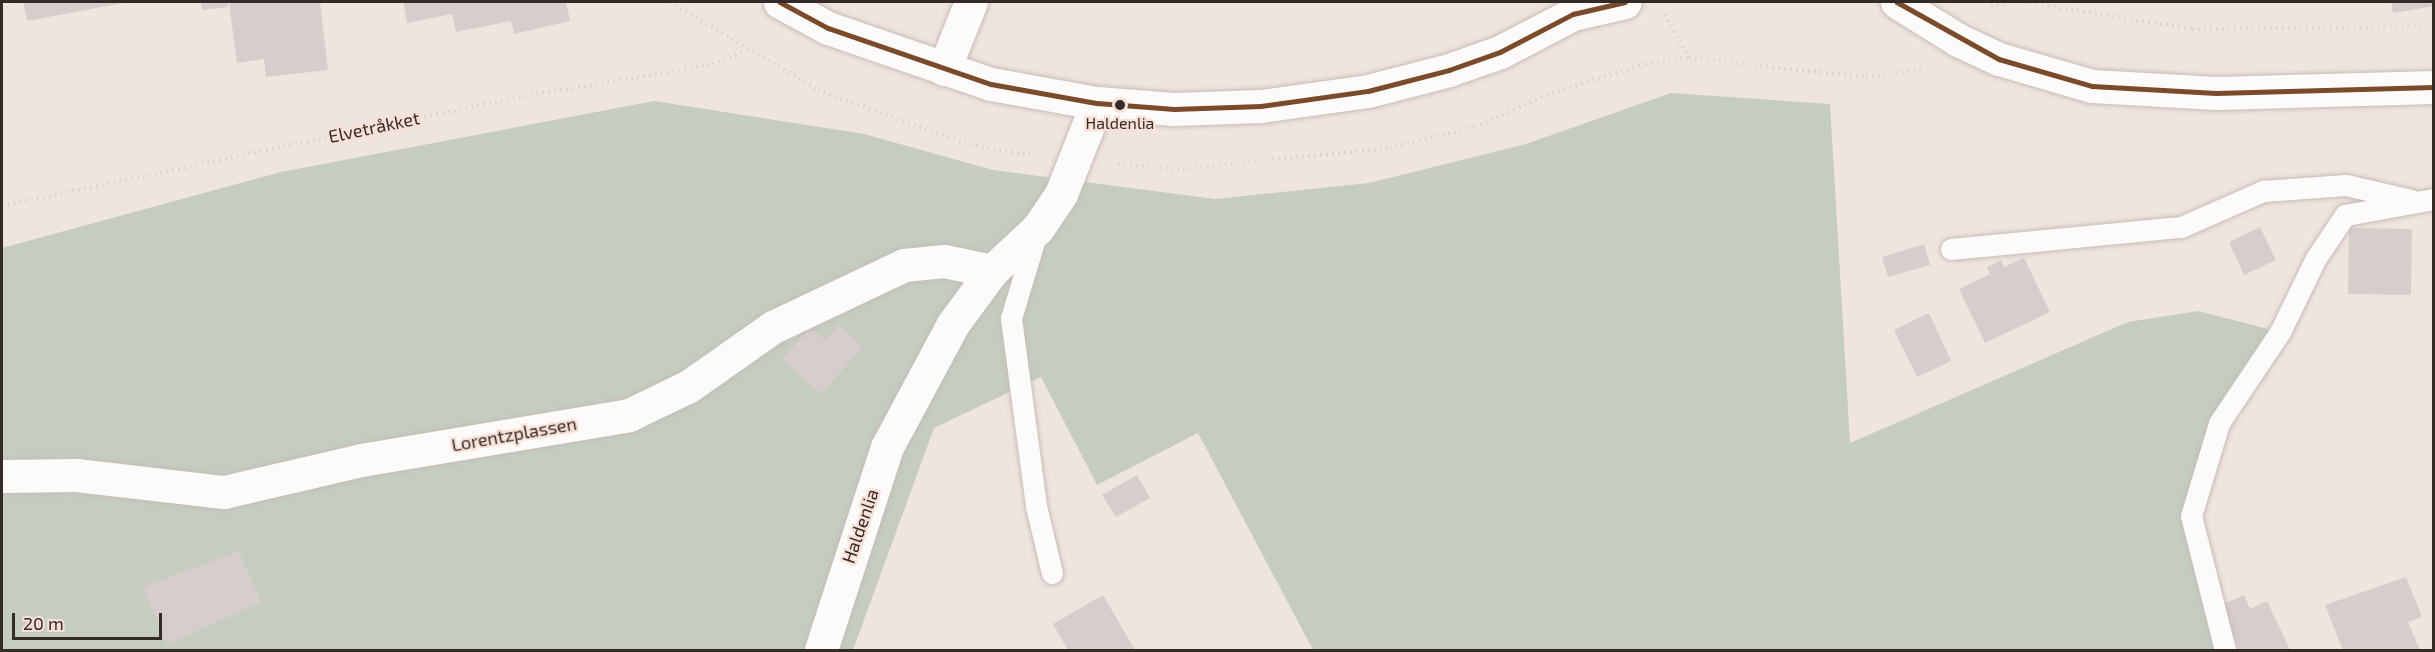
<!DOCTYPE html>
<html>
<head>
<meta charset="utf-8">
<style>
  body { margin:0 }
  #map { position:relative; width:2435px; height:652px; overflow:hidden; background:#f0e4de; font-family:"Exo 2",sans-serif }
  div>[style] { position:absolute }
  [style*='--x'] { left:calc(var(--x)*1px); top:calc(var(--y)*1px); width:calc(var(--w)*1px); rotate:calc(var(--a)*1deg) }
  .green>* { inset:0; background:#c4cdc0 }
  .building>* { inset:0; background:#d6cdcc }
  .path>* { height:4px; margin-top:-2px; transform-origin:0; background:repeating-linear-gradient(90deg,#d8d5d3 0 1.5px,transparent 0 6px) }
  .roads { filter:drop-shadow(0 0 2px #c6bcb7) drop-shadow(0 0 2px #c6bcb7) }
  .service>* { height:21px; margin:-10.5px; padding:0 10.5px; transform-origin:10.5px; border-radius:10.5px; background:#fdfbfa }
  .minor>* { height:33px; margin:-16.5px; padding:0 16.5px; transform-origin:16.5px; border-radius:16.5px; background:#fdfbfa }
  .secondary>* { height:33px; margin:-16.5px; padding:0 16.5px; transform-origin:16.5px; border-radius:16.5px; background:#fdfbfa }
  .bus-1>* { height:4.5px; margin:-2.25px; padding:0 2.25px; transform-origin:2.25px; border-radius:2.25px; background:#7a4b2a }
  .dots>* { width:16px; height:16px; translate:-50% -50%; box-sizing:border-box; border:3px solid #f8e0d6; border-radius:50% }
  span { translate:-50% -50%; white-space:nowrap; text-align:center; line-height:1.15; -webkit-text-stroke:4.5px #f8e0d6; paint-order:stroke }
  .bus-label { font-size:16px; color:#342b27 }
  .street-label { font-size:18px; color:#342b27 }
  .frame { position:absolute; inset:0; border:3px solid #342b27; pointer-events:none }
  .scale { position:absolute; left:12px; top:613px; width:150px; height:27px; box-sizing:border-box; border:3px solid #342b27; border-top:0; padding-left:8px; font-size:18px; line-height:21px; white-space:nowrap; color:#342b27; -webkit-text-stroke:4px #f8e0d6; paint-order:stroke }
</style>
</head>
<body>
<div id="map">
  <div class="green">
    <i style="clip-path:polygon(1671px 93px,1830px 104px,1850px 443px,2128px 322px,2198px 311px,2280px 332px,2219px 423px,2191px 515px,2225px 650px,1313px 650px,1198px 433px,1097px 485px,1041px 377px,934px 428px,853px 650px,2px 650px,2px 248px,281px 172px,654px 101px,864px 134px,993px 170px,1215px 199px,1369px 183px,1526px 144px)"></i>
  </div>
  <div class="building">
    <i style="clip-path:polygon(23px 2px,123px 2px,123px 3px,27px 21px)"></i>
    <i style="clip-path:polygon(201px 2px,228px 2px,228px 7px,202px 10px)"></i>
    <i style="clip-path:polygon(229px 2px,320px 2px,328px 70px,266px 77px,264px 59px,237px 63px)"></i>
    <i style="clip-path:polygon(403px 2px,566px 2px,570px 21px,514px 34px,511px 21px,456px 32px,452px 14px,407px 23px)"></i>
    <i style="clip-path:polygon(2391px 2px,2434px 2px,2434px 6px,2393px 13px)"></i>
    <i style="clip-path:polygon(2260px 227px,2276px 260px,2244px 275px,2229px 242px)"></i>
    <i style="clip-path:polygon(2349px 228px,2412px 229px,2411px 295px,2348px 294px)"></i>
    <i style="clip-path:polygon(1924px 244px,1930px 265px,1888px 277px,1882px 257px)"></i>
    <i style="clip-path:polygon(2024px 258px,2050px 312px,1985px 343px,1959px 289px,1990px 274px,1987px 267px,2001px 260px,2004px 267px)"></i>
    <i style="clip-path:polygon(1929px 313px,1951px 361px,1917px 377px,1894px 330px)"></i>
    <i style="clip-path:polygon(839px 325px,863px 347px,821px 394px,782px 359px,811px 327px,825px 340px)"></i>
    <i style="clip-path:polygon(1137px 475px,1150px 498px,1116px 517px,1102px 495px)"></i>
    <i style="clip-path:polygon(239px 551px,261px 602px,167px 645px,143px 587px)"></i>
    <i style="clip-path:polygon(2406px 577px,2422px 617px,2408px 622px,2420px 650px,2343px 650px,2325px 605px)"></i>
    <i style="clip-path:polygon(1103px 595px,1135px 650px,1068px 650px,1053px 624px)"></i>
    <i style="clip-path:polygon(2244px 595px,2250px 609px,2267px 601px,2290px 650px,2239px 650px,2221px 605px)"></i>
  </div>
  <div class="path">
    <i style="--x:670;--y:2;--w:172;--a:30.7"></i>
    <i style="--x:818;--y:90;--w:162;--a:19.9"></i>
    <i style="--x:970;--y:145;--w:61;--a:9.5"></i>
    <i style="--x:2024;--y:2;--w:170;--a:9.1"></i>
    <i style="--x:2192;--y:29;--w:242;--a:-0.7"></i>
    <i style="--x:1991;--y:6;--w:21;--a:-11"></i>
    <i style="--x:1665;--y:15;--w:49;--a:60.8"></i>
    <i style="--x:1118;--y:165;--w:59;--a:3.9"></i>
    <i style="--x:1177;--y:169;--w:214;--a:-5.6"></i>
    <i style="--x:1390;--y:148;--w:88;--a:-13.9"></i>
    <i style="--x:1475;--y:127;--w:79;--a:-24"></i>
    <i style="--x:1547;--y:95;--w:103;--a:-17.6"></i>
    <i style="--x:1645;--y:64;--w:44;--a:-7.8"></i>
    <i style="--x:1689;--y:58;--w:178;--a:6.1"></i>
    <i style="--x:1866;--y:77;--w:56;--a:-8.3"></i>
    <i style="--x:2;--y:206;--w:522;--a:-11.93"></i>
    <i style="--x:513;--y:98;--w:197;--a:-9.4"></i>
    <i style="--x:707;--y:66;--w:42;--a:-21"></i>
  </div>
  <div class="roads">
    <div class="service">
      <i style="--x:1037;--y:232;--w:90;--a:106.8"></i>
      <i style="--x:1011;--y:318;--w:190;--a:82.4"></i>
      <i style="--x:1036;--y:506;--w:69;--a:76.6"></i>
      <i style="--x:1951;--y:249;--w:231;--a:-5.5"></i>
      <i style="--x:2181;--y:227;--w:90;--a:-23.7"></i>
      <i style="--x:2263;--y:191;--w:83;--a:-4.1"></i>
      <i style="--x:2346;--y:185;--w:67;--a:13"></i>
      <i style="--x:2225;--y:650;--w:138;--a:-104.2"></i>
      <i style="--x:2191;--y:516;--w:97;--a:-73.2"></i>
      <i style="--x:2219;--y:423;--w:110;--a:-56.2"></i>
      <i style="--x:2280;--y:332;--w:82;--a:-64.1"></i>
      <i style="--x:2316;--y:258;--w:52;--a:-56"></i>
      <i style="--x:2345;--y:215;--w:90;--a:-10.2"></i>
    </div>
    <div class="minor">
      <i style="--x:944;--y:69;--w:72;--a:-68.1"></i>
      <i style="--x:2;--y:476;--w:74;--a:-0.8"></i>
      <i style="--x:76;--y:475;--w:149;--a:6.6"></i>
      <i style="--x:224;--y:492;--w:141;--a:-13.1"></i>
      <i style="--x:361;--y:460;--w:272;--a:-9.5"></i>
      <i style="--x:629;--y:415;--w:67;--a:-25.8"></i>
      <i style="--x:689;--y:386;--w:103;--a:-35.1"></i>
      <i style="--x:773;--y:327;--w:145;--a:-25.3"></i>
      <i style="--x:904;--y:265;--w:40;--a:-5.7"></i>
      <i style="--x:944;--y:261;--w:49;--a:11.8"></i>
      <i style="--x:821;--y:650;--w:213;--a:-72"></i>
      <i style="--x:887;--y:447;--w:140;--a:-61.8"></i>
      <i style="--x:953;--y:324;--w:66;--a:-53.7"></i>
      <i style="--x:992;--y:271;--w:63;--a:-43.1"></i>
      <i style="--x:1038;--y:228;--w:41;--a:-55.9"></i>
      <i style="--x:1061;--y:194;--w:98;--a:-68.4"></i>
    </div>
    <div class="secondary">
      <i style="--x:780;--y:2;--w:55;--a:28.4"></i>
      <i style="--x:828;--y:28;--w:172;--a:19"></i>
      <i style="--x:991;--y:84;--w:108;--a:10.2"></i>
      <i style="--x:1097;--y:103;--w:77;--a:4.5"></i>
      <i style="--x:1174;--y:109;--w:87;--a:-2"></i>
      <i style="--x:1261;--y:106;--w:108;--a:-8"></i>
      <i style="--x:1368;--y:91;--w:84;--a:-14.5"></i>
      <i style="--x:1449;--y:70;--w:54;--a:-19.4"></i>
      <i style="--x:1500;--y:52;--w:82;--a:-27.5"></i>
      <i style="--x:1573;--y:14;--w:53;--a:-13"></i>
      <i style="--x:1897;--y:2;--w:72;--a:31.9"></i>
      <i style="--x:1958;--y:40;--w:45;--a:24.9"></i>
      <i style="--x:1999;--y:59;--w:97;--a:16.2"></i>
      <i style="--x:2092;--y:86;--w:124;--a:3.2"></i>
      <i style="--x:2216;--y:93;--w:218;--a:-1.6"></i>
    </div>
  </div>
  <div class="bus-1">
    <i style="--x:780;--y:2;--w:55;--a:28.4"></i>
    <i style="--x:828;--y:28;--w:172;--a:19"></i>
    <i style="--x:991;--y:84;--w:108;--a:10.2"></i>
    <i style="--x:1097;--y:103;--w:77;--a:4.5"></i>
    <i style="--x:1174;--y:109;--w:87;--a:-2"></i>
    <i style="--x:1261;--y:106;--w:108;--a:-8"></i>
    <i style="--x:1368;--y:91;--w:84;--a:-14.5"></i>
    <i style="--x:1449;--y:70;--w:54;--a:-19.4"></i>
    <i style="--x:1500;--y:52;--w:82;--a:-27.5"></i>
    <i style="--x:1573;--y:14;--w:53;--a:-13"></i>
    <i style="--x:1897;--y:2;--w:117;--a:29.2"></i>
    <i style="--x:1999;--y:59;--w:97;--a:16.2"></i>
    <i style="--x:2092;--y:86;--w:124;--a:3.2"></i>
    <i style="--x:2216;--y:93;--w:218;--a:-1.6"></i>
  </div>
  <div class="dots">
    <i style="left:1120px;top:105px;background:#342b27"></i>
  </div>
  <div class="bus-label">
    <span style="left:1120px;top:123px">Haldenlia</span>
  </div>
  <div class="street-label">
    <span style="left:374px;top:127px;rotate:-12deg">Elvetråkket</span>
    <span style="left:514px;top:434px;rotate:-10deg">Lorentzplassen</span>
    <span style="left:860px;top:526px;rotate:-71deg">Haldenlia</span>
  </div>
  <div class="frame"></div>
  <div class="scale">20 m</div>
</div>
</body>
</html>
